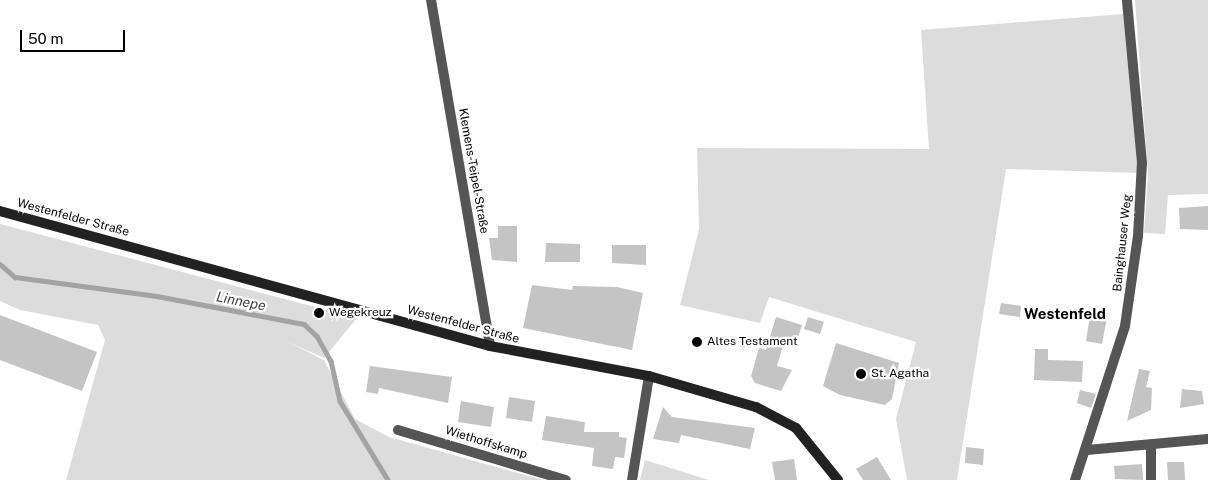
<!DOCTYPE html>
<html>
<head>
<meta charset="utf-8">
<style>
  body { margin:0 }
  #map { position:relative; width:1208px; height:480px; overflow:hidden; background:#fff; font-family:"Public Sans",sans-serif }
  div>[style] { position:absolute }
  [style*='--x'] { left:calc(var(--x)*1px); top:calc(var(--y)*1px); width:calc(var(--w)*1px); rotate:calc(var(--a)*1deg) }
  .green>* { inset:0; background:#dcdcdc }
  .stream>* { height:4.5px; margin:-2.25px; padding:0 2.25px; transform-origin:2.25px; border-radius:2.25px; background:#a3a3a3 }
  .building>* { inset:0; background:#c4c4c4 }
  .minor>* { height:10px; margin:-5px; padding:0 5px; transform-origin:5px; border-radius:5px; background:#555 }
  .secondary>* { height:10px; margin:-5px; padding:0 5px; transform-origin:5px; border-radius:5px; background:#222 }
  .dots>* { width:14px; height:14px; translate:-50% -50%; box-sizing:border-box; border:2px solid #fff; border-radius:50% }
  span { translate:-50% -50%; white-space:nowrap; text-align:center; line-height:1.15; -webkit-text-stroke:4.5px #fff; paint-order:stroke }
  .street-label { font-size:12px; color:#000 }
  .poi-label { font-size:12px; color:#000 }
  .left { translate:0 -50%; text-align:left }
  .water-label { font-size:14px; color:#444; font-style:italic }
  .quarter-label { font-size:15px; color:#000; font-weight:700 }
  .scale { position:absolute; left:20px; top:30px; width:105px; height:22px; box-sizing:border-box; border:2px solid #000; border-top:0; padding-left:6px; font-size:15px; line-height:18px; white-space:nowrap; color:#000; -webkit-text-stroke:4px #fff; paint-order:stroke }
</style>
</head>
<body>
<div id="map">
  <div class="green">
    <i style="clip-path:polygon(1135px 0,1208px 0,1208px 194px,1168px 195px,1165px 234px,1144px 233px,1148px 174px)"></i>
    <i style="clip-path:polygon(1123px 14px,1138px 173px,1006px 169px,957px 480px,907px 480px,896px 419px,916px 342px,769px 297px,760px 323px,680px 305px,699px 229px,697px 148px,929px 149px,921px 30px)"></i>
    <i style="clip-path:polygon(0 224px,357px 318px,324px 358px,286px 341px,324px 360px,355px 419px,389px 437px,543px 480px,66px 480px,105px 340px,98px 325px,20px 310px,0 301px)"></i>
    <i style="clip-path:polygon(645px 460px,709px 480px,640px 480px)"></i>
  </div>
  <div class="stream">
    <i style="--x:0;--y:264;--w:20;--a:41"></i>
    <i style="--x:15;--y:277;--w:143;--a:7.6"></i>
    <i style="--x:157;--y:296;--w:150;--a:10.8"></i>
    <i style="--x:304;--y:324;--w:18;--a:43"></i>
    <i style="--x:317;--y:336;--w:29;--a:61"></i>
    <i style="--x:331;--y:361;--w:41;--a:77.3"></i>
    <i style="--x:340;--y:401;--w:92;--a:58.7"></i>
  </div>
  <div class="building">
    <i style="clip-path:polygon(1208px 206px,1208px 230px,1180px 229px,1179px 208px)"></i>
    <i style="clip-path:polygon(498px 226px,517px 226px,517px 262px,492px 260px,489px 238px,498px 238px)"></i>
    <i style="clip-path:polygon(546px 243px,580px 244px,580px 262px,545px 262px)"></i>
    <i style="clip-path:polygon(612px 245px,646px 245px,646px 265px,612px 263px)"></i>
    <i style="clip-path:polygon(532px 285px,572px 290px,573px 286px,617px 287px,643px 293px,632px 350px,523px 328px)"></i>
    <i style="clip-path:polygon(1001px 303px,1021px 306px,1020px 317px,999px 314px)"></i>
    <i style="clip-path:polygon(0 315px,97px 352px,82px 391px,0 360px)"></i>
    <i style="clip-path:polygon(1090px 315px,1107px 318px,1102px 344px,1086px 341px)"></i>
    <i style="clip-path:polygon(776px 317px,802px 325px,796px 344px,784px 341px,777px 366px,792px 370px,781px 391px,755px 383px,751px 376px,759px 348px,766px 350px)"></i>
    <i style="clip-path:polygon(808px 317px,824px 322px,820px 334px,804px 329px)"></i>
    <i style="clip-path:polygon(836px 343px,899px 363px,892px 399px,885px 405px,840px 395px,823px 386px)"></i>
    <i style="clip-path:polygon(1035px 349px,1048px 349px,1048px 360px,1083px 361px,1082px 382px,1034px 380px)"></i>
    <i style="clip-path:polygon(370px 366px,452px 377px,448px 403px,379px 388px,378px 394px,366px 392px)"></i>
    <i style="clip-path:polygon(1139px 369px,1150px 371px,1146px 387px,1152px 388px,1151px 410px,1127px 421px)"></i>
    <i style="clip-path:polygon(1182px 389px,1202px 391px,1204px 404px,1180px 408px)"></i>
    <i style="clip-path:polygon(1080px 390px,1096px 394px,1091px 408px,1077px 403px)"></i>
    <i style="clip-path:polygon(509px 397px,535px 401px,532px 422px,506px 418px)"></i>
    <i style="clip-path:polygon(461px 401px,494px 407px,491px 427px,458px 422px)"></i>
    <i style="clip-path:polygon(663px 407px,672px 417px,755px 428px,750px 449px,681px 435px,679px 443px,653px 439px)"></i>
    <i style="clip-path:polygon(546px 416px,585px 422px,584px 432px,619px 432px,619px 437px,627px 438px,624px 458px,615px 457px,613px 469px,592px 466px,594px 448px,542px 440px)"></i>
    <i style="clip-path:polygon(966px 447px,984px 449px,983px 465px,965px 463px)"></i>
    <i style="clip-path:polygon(877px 457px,891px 480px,863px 480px,856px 469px)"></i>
    <i style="clip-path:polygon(794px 459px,797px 480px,775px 480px,772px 462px)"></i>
    <i style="clip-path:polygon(1167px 462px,1184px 462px,1185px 480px,1168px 480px)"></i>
    <i style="clip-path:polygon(1142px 464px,1143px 480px,1115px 479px,1114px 466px)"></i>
  </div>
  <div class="minor">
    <i style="--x:431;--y:0;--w:351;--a:80.3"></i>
    <i style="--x:398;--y:430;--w:175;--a:16.6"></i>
    <i style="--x:1087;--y:450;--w:121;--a:-5.2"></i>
    <i style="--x:632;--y:480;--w:105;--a:-80.7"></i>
    <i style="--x:1075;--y:480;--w:162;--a:-72"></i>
    <i style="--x:1125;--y:326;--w:91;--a:-81.8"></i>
    <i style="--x:1138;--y:236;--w:73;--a:-86.9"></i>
    <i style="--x:1142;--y:163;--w:164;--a:-95.3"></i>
    <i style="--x:1151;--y:480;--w:35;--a:-90"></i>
  </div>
  <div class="secondary">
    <i style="--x:0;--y:211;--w:508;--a:15.4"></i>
    <i style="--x:490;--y:346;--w:162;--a:10.7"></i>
    <i style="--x:649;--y:376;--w:111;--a:16.2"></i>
    <i style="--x:756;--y:407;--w:45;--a:27.7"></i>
    <i style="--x:796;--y:428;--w:67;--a:51.1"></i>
  </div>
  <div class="dots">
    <i style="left:319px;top:313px;background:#000"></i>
    <i style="left:697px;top:342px;background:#000"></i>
    <i style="left:861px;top:374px;background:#000"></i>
  </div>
  <div class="street-label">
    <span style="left:473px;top:171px;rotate:80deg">Klemens-Teipel-Straße</span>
    <span style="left:73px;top:218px;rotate:15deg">Westenfelder Straße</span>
    <span style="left:1123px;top:243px;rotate:-84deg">Bainghauser Weg</span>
    <span style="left:463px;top:325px;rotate:15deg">Westenfelder Straße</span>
    <span style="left:486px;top:443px;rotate:17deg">Wiethoffskamp</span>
  </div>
  <div class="poi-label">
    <span class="left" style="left:329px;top:313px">Wegekreuz</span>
    <span class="left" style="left:707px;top:342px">Altes Testament</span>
    <span class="left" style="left:871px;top:374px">St. Agatha</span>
  </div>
  <div class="water-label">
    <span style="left:241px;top:301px;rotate:11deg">Linnepe</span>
  </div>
  <div class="quarter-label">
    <span style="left:1065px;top:314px">Westenfeld</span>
  </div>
  <div class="scale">50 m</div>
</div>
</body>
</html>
